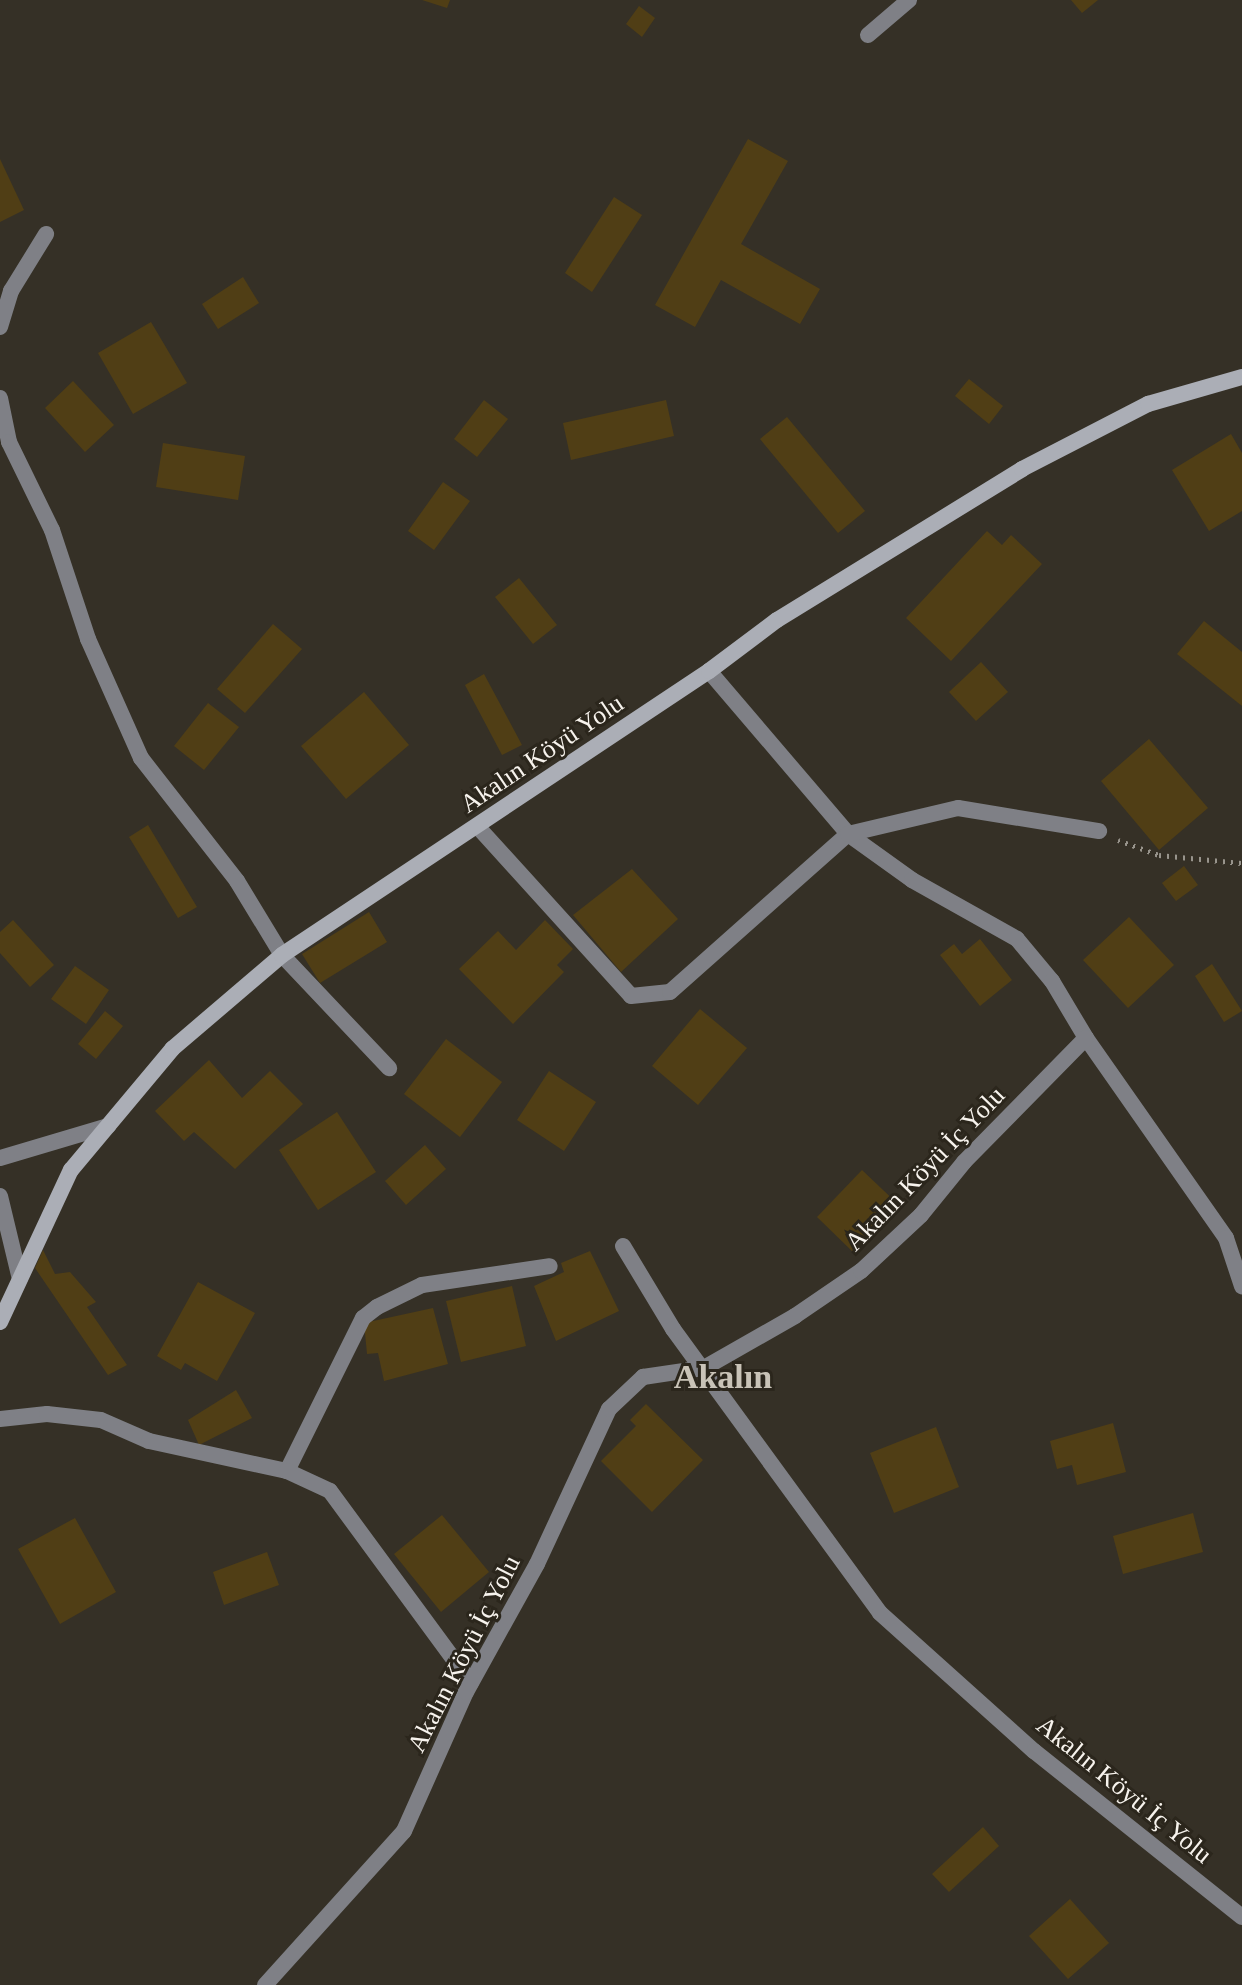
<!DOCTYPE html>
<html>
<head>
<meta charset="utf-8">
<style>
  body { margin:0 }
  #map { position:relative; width:1242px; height:1985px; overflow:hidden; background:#353026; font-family:"Times New Roman",serif }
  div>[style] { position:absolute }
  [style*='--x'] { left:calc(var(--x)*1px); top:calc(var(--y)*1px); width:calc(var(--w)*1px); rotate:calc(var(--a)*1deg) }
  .building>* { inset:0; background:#503e15 }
  .path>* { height:5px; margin-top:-2.5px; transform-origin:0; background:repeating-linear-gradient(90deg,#98948c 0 2px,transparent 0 8px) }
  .lane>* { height:16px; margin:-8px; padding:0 8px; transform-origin:8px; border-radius:8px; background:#7f8086 }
  .street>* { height:16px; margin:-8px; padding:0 8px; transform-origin:8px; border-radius:8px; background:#7f8086 }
  .secondary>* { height:16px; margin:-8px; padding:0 8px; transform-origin:8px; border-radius:8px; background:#abaeb6 }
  span { translate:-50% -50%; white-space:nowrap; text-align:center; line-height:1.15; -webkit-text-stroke:6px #2b261c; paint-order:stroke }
  .street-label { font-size:26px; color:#f7f3ed }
  .district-label { font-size:34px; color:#c9c3b7; font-weight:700 }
</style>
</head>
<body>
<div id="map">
  <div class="building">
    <i style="clip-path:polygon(422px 0,450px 0,447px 8px)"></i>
    <i style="clip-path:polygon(1071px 0,1098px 0,1082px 13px)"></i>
    <i style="clip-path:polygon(639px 6px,655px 18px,642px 37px,626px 24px)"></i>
    <i style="clip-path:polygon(748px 139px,788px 161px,741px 244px,820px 289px,800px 324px,721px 280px,695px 327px,655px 305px)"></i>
    <i style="clip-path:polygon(0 159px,24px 210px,0 222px)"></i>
    <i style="clip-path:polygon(614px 197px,642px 215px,592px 292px,565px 273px)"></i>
    <i style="clip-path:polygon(243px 277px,259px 303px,218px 329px,202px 304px)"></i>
    <i style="clip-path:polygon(151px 322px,187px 383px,133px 414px,98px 353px)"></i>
    <i style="clip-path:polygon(969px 379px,1003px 406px,989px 424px,955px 396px)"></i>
    <i style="clip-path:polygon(73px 381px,114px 425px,85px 452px,45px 408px)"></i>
    <i style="clip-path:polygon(484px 400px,508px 419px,477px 457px,454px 439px)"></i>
    <i style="clip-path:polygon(666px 400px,674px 436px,571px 460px,563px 423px)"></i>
    <i style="clip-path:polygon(787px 417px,865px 511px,838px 533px,760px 439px)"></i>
    <i style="clip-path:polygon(1231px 434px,1242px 453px,1242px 511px,1209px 531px,1172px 470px)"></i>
    <i style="clip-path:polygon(163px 443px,245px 456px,238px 500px,156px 487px)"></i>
    <i style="clip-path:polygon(443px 482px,470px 501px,434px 550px,408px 531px)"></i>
    <i style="clip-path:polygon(987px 531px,1002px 545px,1011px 535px,1042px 564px,951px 661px,906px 618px)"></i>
    <i style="clip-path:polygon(519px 578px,557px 625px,533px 644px,495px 597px)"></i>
    <i style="clip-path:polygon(1204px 621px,1242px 652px,1242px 706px,1177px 654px)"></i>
    <i style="clip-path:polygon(273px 624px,302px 649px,245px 713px,217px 689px)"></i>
    <i style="clip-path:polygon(981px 662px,1008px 692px,976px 721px,949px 692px)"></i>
    <i style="clip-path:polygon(484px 674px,522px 745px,502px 755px,465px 685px)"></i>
    <i style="clip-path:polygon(364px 692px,409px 745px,346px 799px,301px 746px)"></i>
    <i style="clip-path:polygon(208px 703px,239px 727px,204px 770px,174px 746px)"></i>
    <i style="clip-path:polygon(1149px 739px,1208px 808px,1159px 850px,1101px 781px)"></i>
    <i style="clip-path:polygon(148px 825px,197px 907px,178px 918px,129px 837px)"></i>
    <i style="clip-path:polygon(1184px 866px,1198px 885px,1176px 901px,1162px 883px)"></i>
    <i style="clip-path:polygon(632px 869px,678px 919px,621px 972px,573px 915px)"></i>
    <i style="clip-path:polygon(369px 912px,387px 942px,320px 983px,302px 954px)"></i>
    <i style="clip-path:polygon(1129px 917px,1174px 965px,1128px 1008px,1083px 960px)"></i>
    <i style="clip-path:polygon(13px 920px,54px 965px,30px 987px,0 953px,0 932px)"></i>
    <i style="clip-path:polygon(545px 920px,573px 949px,557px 965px,564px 972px,513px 1024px,459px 969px,498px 931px,516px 950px)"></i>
    <i style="clip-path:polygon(980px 939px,1012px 980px,980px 1006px,940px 955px,954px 944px,962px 954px)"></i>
    <i style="clip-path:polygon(1212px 964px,1242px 1011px,1224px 1022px,1195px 976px)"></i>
    <i style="clip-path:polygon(75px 966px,109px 990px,86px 1024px,51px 999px)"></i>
    <i style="clip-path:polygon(700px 1009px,747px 1048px,698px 1105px,652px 1066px)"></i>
    <i style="clip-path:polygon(105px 1011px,123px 1026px,96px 1059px,78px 1044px)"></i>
    <i style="clip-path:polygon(446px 1039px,502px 1082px,460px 1137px,404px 1094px)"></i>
    <i style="clip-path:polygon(209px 1060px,242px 1098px,270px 1071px,303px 1104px,235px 1169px,194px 1132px,184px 1141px,155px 1111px)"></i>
    <i style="clip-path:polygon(549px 1071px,596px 1102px,564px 1151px,517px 1120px)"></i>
    <i style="clip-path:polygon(337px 1112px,376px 1172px,318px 1210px,279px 1150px)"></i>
    <i style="clip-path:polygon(425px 1145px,446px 1169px,406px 1205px,385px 1181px)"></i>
    <i style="clip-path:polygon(862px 1170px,902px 1208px,856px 1255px,817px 1217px)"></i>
    <i style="clip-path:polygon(43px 1250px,55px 1274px,70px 1272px,96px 1302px,87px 1307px,127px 1365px,108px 1375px,35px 1268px)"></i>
    <i style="clip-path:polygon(590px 1251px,619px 1311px,556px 1341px,534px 1286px,564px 1272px,561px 1263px)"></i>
    <i style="clip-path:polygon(198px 1282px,255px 1313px,217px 1381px,185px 1363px,181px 1370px,157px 1356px)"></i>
    <i style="clip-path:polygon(512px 1286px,526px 1346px,461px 1362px,446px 1301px)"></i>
    <i style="clip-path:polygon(433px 1308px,448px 1364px,384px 1381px,378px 1353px,367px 1354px,364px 1323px)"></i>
    <i style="clip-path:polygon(236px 1390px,252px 1418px,199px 1445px,188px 1420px)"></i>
    <i style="clip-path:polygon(646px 1404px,703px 1460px,652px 1512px,601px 1461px,636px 1426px,630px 1420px)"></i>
    <i style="clip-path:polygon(1113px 1423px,1126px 1472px,1077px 1485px,1072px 1465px,1057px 1469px,1050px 1441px)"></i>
    <i style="clip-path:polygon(936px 1427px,959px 1487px,894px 1513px,870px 1453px)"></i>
    <i style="clip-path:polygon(1193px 1513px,1203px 1552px,1123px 1574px,1113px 1536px)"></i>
    <i style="clip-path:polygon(442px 1515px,489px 1572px,441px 1612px,394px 1554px)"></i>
    <i style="clip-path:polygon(75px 1518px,116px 1592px,60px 1624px,18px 1549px)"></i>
    <i style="clip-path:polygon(267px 1552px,279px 1585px,224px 1605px,213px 1572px)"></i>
    <i style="clip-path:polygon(983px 1827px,999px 1846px,949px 1892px,932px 1874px)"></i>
    <i style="clip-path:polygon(1070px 1899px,1109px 1943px,1068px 1979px,1029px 1936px)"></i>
  </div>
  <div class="path">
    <i style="--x:1118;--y:840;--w:44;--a:20.1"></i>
    <i style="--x:1159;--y:855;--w:83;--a:5.5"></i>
  </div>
  <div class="lane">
    <i style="--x:868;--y:35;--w:54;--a:-40.5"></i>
    <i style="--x:141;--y:758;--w:156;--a:52"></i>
    <i style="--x:237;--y:881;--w:87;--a:58.7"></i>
    <i style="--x:282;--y:955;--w:156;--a:46.6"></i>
    <i style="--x:287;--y:1471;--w:171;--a:-63.6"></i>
    <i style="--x:363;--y:1318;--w:18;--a:-38"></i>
    <i style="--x:377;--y:1307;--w:50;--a:-26.1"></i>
    <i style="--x:422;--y:1285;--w:129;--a:-8.4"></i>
  </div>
  <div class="street">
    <i style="--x:0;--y:327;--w:38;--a:-73"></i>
    <i style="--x:11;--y:291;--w:67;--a:-58.4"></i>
    <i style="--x:0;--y:398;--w:45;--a:78.4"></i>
    <i style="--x:9;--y:442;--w:98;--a:64"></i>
    <i style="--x:52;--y:530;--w:115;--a:71.7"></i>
    <i style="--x:88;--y:639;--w:130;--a:66"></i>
    <i style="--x:709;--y:671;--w:214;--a:49.5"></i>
    <i style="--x:848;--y:834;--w:79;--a:35.7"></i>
    <i style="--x:912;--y:880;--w:120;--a:29.3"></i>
    <i style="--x:1017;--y:939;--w:55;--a:50.2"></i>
    <i style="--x:1052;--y:981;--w:66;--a:59.2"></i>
    <i style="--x:1086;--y:1038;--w:244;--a:55"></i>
    <i style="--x:1226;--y:1238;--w:51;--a:71.6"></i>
    <i style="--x:477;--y:826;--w:229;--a:47.8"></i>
    <i style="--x:631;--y:996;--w:39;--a:-6"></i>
    <i style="--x:670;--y:992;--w:238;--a:-41.6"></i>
    <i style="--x:848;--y:834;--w:113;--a:-13.3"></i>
    <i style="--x:958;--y:808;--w:143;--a:9.3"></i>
    <i style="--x:0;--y:1158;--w:113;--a:-16.5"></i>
    <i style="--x:0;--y:1196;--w:85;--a:76.5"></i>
    <i style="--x:623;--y:1246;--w:97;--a:58.9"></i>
    <i style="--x:673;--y:1329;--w:351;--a:53.9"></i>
    <i style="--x:880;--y:1613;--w:207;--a:41.9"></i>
    <i style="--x:1034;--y:1751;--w:266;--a:38.6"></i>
    <i style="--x:0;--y:1419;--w:47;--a:-6.1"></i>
    <i style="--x:47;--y:1414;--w:54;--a:6.3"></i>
    <i style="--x:101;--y:1420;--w:52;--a:23.6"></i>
    <i style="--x:149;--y:1441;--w:141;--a:12.3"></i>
    <i style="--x:287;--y:1471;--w:47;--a:24.9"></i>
    <i style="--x:330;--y:1491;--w:238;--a:53.7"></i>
    <i style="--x:265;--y:1985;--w:207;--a:-47.9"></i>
    <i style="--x:404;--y:1831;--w:152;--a:-66"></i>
    <i style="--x:466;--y:1692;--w:146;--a:-61"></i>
    <i style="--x:537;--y:1564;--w:171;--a:-65.1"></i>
    <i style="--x:609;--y:1409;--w:47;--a:-43.3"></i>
    <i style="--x:643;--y:1377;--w:62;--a:-8.4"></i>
    <i style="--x:704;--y:1368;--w:105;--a:-29.7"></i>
    <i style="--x:795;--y:1316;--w:80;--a:-34.3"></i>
    <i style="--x:861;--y:1271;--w:82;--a:-43"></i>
    <i style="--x:921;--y:1215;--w:68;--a:-50.9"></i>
    <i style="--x:964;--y:1162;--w:174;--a:-45.5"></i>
  </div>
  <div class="secondary">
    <i style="--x:0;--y:1322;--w:168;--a:-65"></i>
    <i style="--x:71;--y:1170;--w:158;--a:-50.1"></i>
    <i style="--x:172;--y:1049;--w:145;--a:-40.5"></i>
    <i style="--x:282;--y:955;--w:513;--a:-33.63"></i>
    <i style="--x:709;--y:671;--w:85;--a:-36.9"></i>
    <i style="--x:777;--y:620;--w:288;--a:-31.6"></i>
    <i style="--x:1022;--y:469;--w:142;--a:-27.3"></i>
    <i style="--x:1148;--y:404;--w:98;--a:-16"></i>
  </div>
  <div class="street-label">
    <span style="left:542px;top:754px;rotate:-34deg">Akalın Köyü Yolu</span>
    <span style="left:925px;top:1169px;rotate:-46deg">Akalın Köyü İç Yolu</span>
    <span style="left:464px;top:1654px;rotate:-63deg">Akalın Köyü İç Yolu</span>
    <span style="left:1124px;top:1790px;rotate:39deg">Akalın Köyü İç Yolu</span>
  </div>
  <div class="district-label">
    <span style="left:723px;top:1377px">Akalın</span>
  </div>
</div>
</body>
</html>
